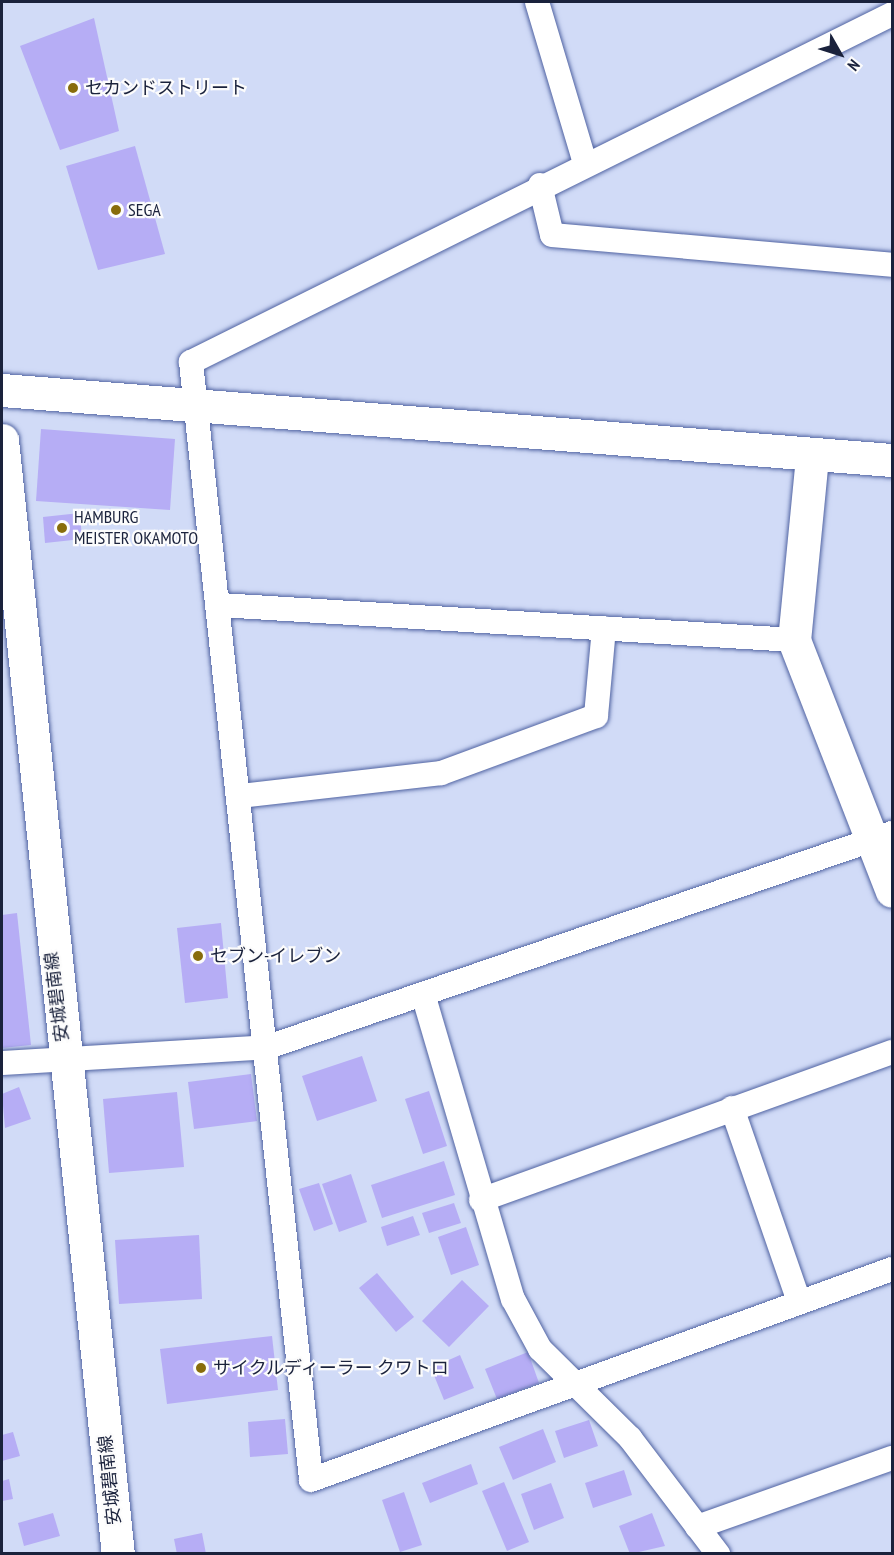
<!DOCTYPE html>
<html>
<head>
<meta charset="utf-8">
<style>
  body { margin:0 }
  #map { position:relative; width:894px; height:1555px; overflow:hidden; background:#d1dbf7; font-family:"PT Sans Narrow","Noto Sans JP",sans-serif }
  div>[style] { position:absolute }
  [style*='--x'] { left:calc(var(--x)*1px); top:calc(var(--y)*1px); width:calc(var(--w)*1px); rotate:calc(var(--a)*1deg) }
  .building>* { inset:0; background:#b6adf5 }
  .roads { filter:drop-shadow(0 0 2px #5063a2) drop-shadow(0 0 2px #5063a2) }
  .street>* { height:24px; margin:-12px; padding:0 12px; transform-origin:12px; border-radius:12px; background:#fff }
  .secondary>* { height:33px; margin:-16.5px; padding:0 16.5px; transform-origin:16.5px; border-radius:16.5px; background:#fff }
  .primary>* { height:33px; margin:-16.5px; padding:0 16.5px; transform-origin:16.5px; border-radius:16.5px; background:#fff }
  .dots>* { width:16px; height:16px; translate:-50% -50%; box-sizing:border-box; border:3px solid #fcfcfc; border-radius:50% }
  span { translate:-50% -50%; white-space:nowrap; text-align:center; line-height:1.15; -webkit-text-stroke:4.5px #fcfcfc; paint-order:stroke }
  .poi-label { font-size:18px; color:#1a223c }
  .left { translate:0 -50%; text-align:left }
  .street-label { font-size:18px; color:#1a223c }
  .frame { position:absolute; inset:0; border:3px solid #1a223c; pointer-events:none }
  .north { position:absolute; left:810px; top:24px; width:60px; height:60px; -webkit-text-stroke:4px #fcfcfc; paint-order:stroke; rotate:129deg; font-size:16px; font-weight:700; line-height:24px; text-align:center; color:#1a223c }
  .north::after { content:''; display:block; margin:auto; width:21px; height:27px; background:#1a223c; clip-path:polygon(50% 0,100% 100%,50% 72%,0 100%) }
</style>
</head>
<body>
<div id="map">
  <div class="building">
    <i style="clip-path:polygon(94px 18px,119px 131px,60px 150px,20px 46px)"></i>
    <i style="clip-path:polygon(135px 146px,165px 254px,98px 270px,66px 166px)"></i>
    <i style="clip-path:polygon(41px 429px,175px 439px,170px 510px,36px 501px)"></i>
    <i style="clip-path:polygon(80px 513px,82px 539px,45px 543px,43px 517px)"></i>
    <i style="clip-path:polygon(17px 913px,31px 1045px,2px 1048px,2px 915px)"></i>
    <i style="clip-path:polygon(221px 923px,228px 998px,185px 1003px,177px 928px)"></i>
    <i style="clip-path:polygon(362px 1056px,377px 1101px,317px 1121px,302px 1076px)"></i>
    <i style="clip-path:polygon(251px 1074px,257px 1121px,194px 1129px,188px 1082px)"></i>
    <i style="clip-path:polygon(19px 1087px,31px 1119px,5px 1128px,2px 1094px)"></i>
    <i style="clip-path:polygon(429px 1091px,447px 1146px,423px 1154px,405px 1099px)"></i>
    <i style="clip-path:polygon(177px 1092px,184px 1167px,109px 1173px,103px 1099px)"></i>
    <i style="clip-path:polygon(444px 1161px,455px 1195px,382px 1218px,371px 1185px)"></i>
    <i style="clip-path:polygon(351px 1174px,367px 1222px,339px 1232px,322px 1184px)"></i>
    <i style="clip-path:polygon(319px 1183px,333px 1224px,314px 1231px,299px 1189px)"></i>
    <i style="clip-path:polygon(454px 1203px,461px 1223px,429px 1233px,422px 1213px)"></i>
    <i style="clip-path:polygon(413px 1216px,420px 1235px,387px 1246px,381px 1227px)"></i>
    <i style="clip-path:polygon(466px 1227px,479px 1265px,451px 1275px,438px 1237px)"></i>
    <i style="clip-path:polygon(199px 1235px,202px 1299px,119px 1304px,115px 1240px)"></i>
    <i style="clip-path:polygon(377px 1273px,414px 1317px,396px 1332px,359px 1288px)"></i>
    <i style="clip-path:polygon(462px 1280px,489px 1306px,449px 1347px,422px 1321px)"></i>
    <i style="clip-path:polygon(272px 1336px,278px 1390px,167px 1404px,160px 1349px)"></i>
    <i style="clip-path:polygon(528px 1352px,539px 1383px,497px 1399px,485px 1369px)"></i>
    <i style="clip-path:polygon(460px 1355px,474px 1388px,444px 1400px,431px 1368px)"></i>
    <i style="clip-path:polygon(285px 1419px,288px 1454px,250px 1457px,248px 1422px)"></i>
    <i style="clip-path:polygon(589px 1420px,598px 1446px,564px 1458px,555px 1431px)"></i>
    <i style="clip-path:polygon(543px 1429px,556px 1462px,513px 1480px,499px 1447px)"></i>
    <i style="clip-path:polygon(13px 1432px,20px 1456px,2px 1461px,2px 1435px)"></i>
    <i style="clip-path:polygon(471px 1464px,478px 1484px,430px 1503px,422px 1483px)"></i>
    <i style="clip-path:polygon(624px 1470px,632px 1495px,593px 1508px,585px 1483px)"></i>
    <i style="clip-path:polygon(9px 1479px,13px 1499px,2px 1501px,2px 1481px)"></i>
    <i style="clip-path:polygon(504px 1482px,529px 1542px,507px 1551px,482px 1491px)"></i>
    <i style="clip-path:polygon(551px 1483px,564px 1518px,534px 1530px,521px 1494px)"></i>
    <i style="clip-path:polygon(404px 1492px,422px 1545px,400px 1552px,382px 1500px)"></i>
    <i style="clip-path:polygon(53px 1513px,60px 1536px,24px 1546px,18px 1523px)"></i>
    <i style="clip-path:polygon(652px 1513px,665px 1546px,630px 1554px,619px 1526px)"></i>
    <i style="clip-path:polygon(202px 1533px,206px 1554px,177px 1554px,174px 1539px)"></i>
  </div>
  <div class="roads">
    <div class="street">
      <i style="--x:537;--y:2;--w:168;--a:73.4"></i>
      <i style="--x:892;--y:14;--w:783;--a:153.6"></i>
      <i style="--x:191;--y:362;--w:1124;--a:83.87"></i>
      <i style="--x:311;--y:1480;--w:618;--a:-19.96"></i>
      <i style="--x:540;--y:185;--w:51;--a:76.5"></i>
      <i style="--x:552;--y:235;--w:341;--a:5"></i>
      <i style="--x:220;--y:605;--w:575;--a:3.49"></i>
      <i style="--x:240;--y:796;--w:202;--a:-6.5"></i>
      <i style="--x:441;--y:773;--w:165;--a:-20.2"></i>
      <i style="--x:596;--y:716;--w:88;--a:-84.8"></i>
      <i style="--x:423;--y:994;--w:318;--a:73.6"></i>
      <i style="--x:513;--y:1299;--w:57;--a:61.6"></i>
      <i style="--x:540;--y:1349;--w:127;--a:44.7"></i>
      <i style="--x:630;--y:1438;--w:146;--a:52.8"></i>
      <i style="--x:2;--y:1063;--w:266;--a:-3.4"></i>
      <i style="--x:268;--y:1047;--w:660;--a:-18.93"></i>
      <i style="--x:732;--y:1108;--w:205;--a:70.9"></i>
      <i style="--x:481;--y:1200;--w:437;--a:-19.8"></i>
      <i style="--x:697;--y:1527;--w:207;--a:-19.5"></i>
    </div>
    <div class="secondary">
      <i style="--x:2;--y:390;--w:893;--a:4.5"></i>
      <i style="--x:812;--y:457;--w:184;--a:95.6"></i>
      <i style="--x:794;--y:640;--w:269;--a:68.7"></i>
    </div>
    <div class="primary">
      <i style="--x:2;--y:440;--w:1120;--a:84.06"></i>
    </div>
  </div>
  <div class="dots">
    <i style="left:73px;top:88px;background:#886c0b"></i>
    <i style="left:116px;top:210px;background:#886c0b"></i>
    <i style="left:62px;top:528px;background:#886c0b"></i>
    <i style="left:198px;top:956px;background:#886c0b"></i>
    <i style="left:201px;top:1368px;background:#886c0b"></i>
  </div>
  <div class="poi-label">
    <span class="left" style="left:85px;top:88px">セカンドストリート</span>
    <span class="left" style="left:128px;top:210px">SEGA</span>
    <span class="left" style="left:74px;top:528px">HAMBURG<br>MEISTER OKAMOTO</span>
    <span class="left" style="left:210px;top:956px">セブン-イレブン</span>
    <span class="left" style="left:213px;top:1368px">サイクルディーラー クワトロ</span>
  </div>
  <div class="street-label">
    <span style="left:57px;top:997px;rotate:-97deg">安城碧南線</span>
    <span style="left:110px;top:1480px;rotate:-96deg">安城碧南線</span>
  </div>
  <div class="frame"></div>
  <div class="north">N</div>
</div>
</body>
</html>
